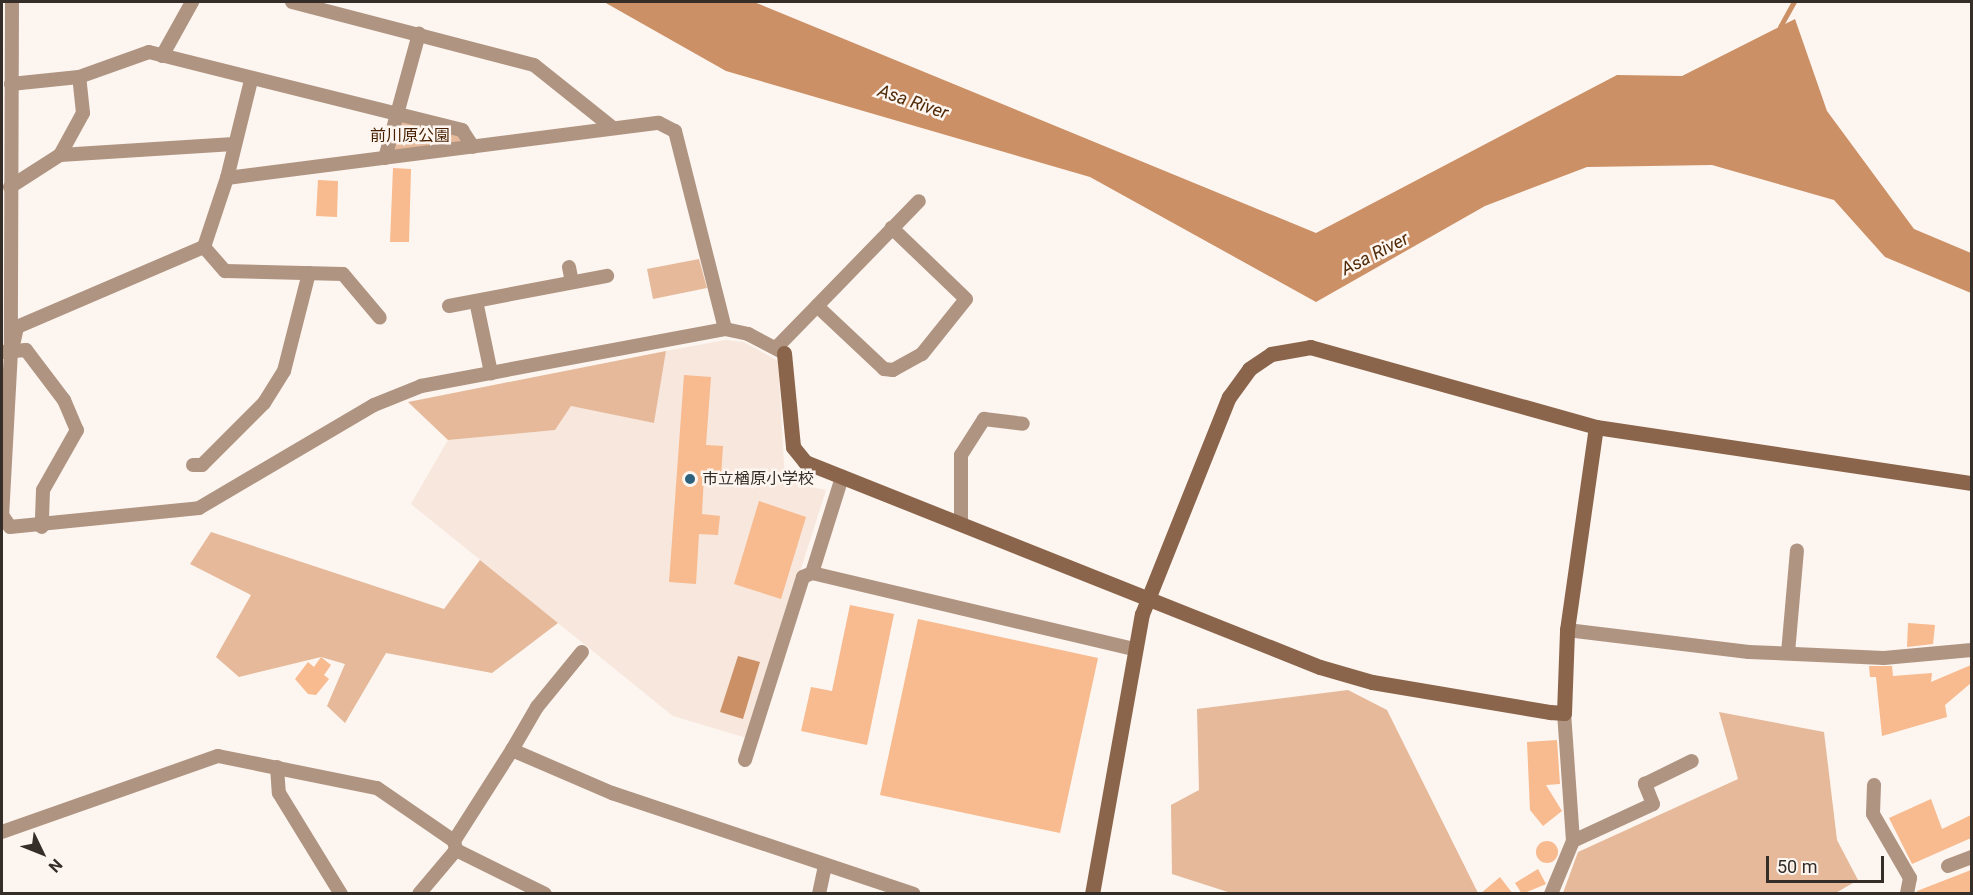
<!DOCTYPE html>
<html>
<head>
<meta charset="utf-8">
<style>
  body { margin:0 }
  #map { position:relative; width:1973px; height:895px; overflow:hidden; background:#fdf5ef; font-family:Roboto,"Noto Sans JP",sans-serif }
  div>[style] { position:absolute }
  [style*='--x'] { left:calc(var(--x)*1px); top:calc(var(--y)*1px); width:calc(var(--w)*1px); rotate:calc(var(--a)*1deg) }
  .built>* { inset:0; background:#f7e7dc }
  .green>* { inset:0; background:#e5b99a }
  .water>* { inset:0; background:#cc9066 }
  .stream>* { height:4.5px; margin:-2.25px; padding:0 2.25px; transform-origin:2.25px; border-radius:2.25px; background:#cc9066 }
  .building>* { inset:0; background:#f8ba8f }
  .round { border-radius:50% }
  .street>* { height:14px; margin:-7px; padding:0 7px; transform-origin:7px; border-radius:7px; background:#af9482 }
  .secondary>* { height:15px; margin:-7.5px; padding:0 7.5px; transform-origin:7.5px; border-radius:7.5px; background:#8b654b }
  .dots>* { width:16px; height:16px; translate:-50% -50%; box-sizing:border-box; border:3px solid #fdf5ef; border-radius:50% }
  span { translate:-50% -50%; white-space:nowrap; text-align:center; line-height:1.15; -webkit-text-stroke:5px #fdf5ef; paint-order:stroke }
  .park-label { font-size:16px; color:#451f00 }
  .poi-label { font-size:16px; color:#342d28 }
  .left { translate:0 -50%; text-align:left }
  .water-label { font-size:18px; color:#512a08; font-style:italic }
  .frame { position:absolute; inset:0; border:3px solid #342d28; pointer-events:none }
  .north { position:absolute; left:12px; top:823px; width:60px; height:60px; -webkit-text-stroke:4px #fdf5ef; paint-order:stroke; rotate:133deg; font-size:16px; font-weight:700; line-height:24px; text-align:center; color:#342d28 }
  .north::after { content:''; display:block; margin:auto; width:21px; height:27px; background:#342d28; clip-path:polygon(50% 0,100% 100%,50% 72%,0 100%) }
  .scale { position:absolute; left:1766px; top:856px; width:118px; height:27px; box-sizing:border-box; border:3px solid #342d28; border-top:0; padding-left:8px; font-size:18px; line-height:21px; white-space:nowrap; color:#342d28; -webkit-text-stroke:4px #fdf5ef; paint-order:stroke }
</style>
</head>
<body>
<div id="map">
  <div class="built">
    <i style="clip-path:polygon(726px 340px,744px 342px,778px 361px,785px 482px,826px 490px,747px 738px,673px 716px,411px 504px,448px 440px,555px 430px,571px 406px,654px 423px,666px 351px)"></i>
  </div>
  <div class="green">
    <i style="clip-path:polygon(396px 113px,462px 130px,473px 147px,385px 158px)"></i>
    <i style="clip-path:polygon(699px 259px,707px 288px,653px 299px,647px 269px)"></i>
    <i style="clip-path:polygon(666px 351px,654px 423px,571px 406px,555px 430px,448px 440px,408px 402px)"></i>
    <i style="clip-path:polygon(211px 532px,444px 609px,480px 560px,558px 623px,492px 673px,386px 653px,345px 723px,327px 706px,345px 664px,321px 657px,239px 677px,216px 657px,251px 595px,190px 564px)"></i>
    <i style="clip-path:polygon(1348px 690px,1387px 710px,1478px 893px,1231px 893px,1172px 874px,1171px 805px,1199px 790px,1197px 709px)"></i>
    <i style="clip-path:polygon(1719px 712px,1824px 732px,1837px 840px,1858px 880px,1834px 894px,1563px 893px,1578px 852px,1738px 779px)"></i>
  </div>
  <div class="water">
    <i style="clip-path:polygon(604px 2px,754px 2px,1316px 233px,1617px 75px,1682px 76px,1795px 19px,1827px 111px,1914px 229px,1971px 253px,1971px 293px,1885px 257px,1834px 200px,1712px 165px,1587px 167px,1485px 206px,1316px 302px,1090px 177px,726px 71px)"></i>
    <i style="clip-path:polygon(738px 656px,760px 662px,743px 719px,720px 712px)"></i>
  </div>
  <div class="stream">
    <i style="--x:1780;--y:27;--w:29;--a:-61"></i>
  </div>
  <div class="building">
    <i style="clip-path:polygon(393px 168px,411px 169px,409px 242px,390px 242px)"></i>
    <i style="clip-path:polygon(318px 180px,338px 181px,337px 217px,316px 216px)"></i>
    <i style="clip-path:polygon(684px 375px,711px 377px,706px 445px,723px 446px,721px 477px,704px 476px,702px 514px,720px 516px,718px 535px,699px 534px,696px 584px,669px 582px)"></i>
    <i style="clip-path:polygon(759px 501px,806px 517px,781px 599px,734px 584px)"></i>
    <i style="clip-path:polygon(850px 605px,894px 614px,867px 745px,801px 731px,811px 687px,832px 691px)"></i>
    <i style="clip-path:polygon(918px 619px,1098px 658px,1060px 833px,880px 795px)"></i>
    <i style="clip-path:polygon(1908px 623px,1935px 625px,1933px 644px,1907px 647px)"></i>
    <i style="clip-path:polygon(321px 657px,331px 665px,324px 675px,329px 679px,316px 695px,308px 694px,295px 679px,308px 662px,314px 667px)"></i>
    <i style="clip-path:polygon(1971px 665px,1971px 683px,1945px 705px,1947px 717px,1882px 736px,1876px 677px,1870px 677px,1869px 666px,1892px 666px,1893px 676px,1932px 673px,1931px 682px)"></i>
    <i style="clip-path:polygon(1557px 740px,1560px 784px,1546px 785px,1562px 811px,1543px 826px,1530px 810px,1527px 742px)"></i>
    <i style="clip-path:polygon(1931px 799px,1942px 829px,1971px 815px,1971px 838px,1912px 864px,1889px 818px)"></i>
    <i class="round" style="left:1536px;top:841px;width:22px;height:22px"></i>
    <i style="clip-path:polygon(1538px 869px,1546px 884px,1522px 894px,1515px 883px)"></i>
    <i style="clip-path:polygon(1971px 870px,1971px 894px,1916px 894px,1917px 891px)"></i>
    <i style="clip-path:polygon(1500px 877px,1513px 894px,1480px 894px)"></i>
  </div>
  <div class="street">
    <i style="--x:12;--y:2;--w:349;--a:90.2"></i>
    <i style="--x:11;--y:351;--w:164;--a:93.1"></i>
    <i style="--x:2;--y:515;--w:14;--a:56"></i>
    <i style="--x:10;--y:527;--w:190;--a:-5.7"></i>
    <i style="--x:199;--y:508;--w:203;--a:-30.5"></i>
    <i style="--x:374;--y:405;--w:51;--a:-22"></i>
    <i style="--x:421;--y:386;--w:309;--a:-10.6"></i>
    <i style="--x:725;--y:329;--w:24;--a:12"></i>
    <i style="--x:748;--y:334;--w:41;--a:27.8"></i>
    <i style="--x:292;--y:2;--w:250;--a:14.6"></i>
    <i style="--x:534;--y:65;--w:101;--a:38.6"></i>
    <i style="--x:162;--y:56;--w:62;--a:-60.9"></i>
    <i style="--x:11;--y:84;--w:68;--a:-5.9"></i>
    <i style="--x:79;--y:77;--w:74;--a:-19.7"></i>
    <i style="--x:149;--y:52;--w:323;--a:14"></i>
    <i style="--x:462;--y:130;--w:20;--a:57"></i>
    <i style="--x:60;--y:155;--w:174;--a:-3.6"></i>
    <i style="--x:385;--y:158;--w:129;--a:-74.7"></i>
    <i style="--x:227;--y:178;--w:101;--a:-76.2"></i>
    <i style="--x:10;--y:187;--w:59;--a:-32.6"></i>
    <i style="--x:60;--y:155;--w:48;--a:-61.3"></i>
    <i style="--x:83;--y:113;--w:36;--a:-96"></i>
    <i style="--x:204;--y:247;--w:32;--a:49"></i>
    <i style="--x:225;--y:271;--w:118;--a:1.5"></i>
    <i style="--x:343;--y:274;--w:57;--a:49.9"></i>
    <i style="--x:569;--y:267;--w:15;--a:79"></i>
    <i style="--x:476;--y:301;--w:74;--a:78.2"></i>
    <i style="--x:449;--y:306;--w:161;--a:-10.8"></i>
    <i style="--x:817;--y:306;--w:92;--a:43.2"></i>
    <i style="--x:884;--y:369;--w:9;--a:6"></i>
    <i style="--x:893;--y:370;--w:33;--a:-29"></i>
    <i style="--x:922;--y:354;--w:70;--a:-51.3"></i>
    <i style="--x:966;--y:299;--w:103;--a:-136.2"></i>
    <i style="--x:14;--y:341;--w:14;--a:-78"></i>
    <i style="--x:17;--y:327;--w:203;--a:-23.2"></i>
    <i style="--x:204;--y:247;--w:73;--a:-71.6"></i>
    <i style="--x:227;--y:178;--w:435;--a:-7.3"></i>
    <i style="--x:659;--y:123;--w:18;--a:27"></i>
    <i style="--x:675;--y:131;--w:204;--a:75.8"></i>
    <i style="--x:778;--y:346;--w:202;--a:-45.8"></i>
    <i style="--x:2;--y:352;--w:24;--a:-5"></i>
    <i style="--x:26;--y:350;--w:63;--a:52.8"></i>
    <i style="--x:64;--y:400;--w:33;--a:67"></i>
    <i style="--x:77;--y:430;--w:69;--a:119.5"></i>
    <i style="--x:43;--y:490;--w:37;--a:92"></i>
    <i style="--x:193;--y:465;--w:9;--a:0"></i>
    <i style="--x:202;--y:465;--w:88;--a:-45"></i>
    <i style="--x:264;--y:403;--w:38;--a:-58"></i>
    <i style="--x:284;--y:371;--w:101;--a:-75.7"></i>
    <i style="--x:961;--y:522;--w:67;--a:-90"></i>
    <i style="--x:961;--y:455;--w:43;--a:-57.4"></i>
    <i style="--x:984;--y:419;--w:39;--a:7"></i>
    <i style="--x:812;--y:573;--w:330;--a:13.3"></i>
    <i style="--x:1567;--y:630;--w:183;--a:6.9"></i>
    <i style="--x:1749;--y:652;--w:135;--a:2.5"></i>
    <i style="--x:1884;--y:658;--w:88;--a:-5.2"></i>
    <i style="--x:1788;--y:653;--w:103;--a:-85"></i>
    <i style="--x:512;--y:750;--w:50;--a:-59.8"></i>
    <i style="--x:537;--y:707;--w:71;--a:-50.7"></i>
    <i style="--x:745;--y:760;--w:192;--a:-72.4"></i>
    <i style="--x:803;--y:577;--w:10;--a:-24"></i>
    <i style="--x:812;--y:573;--w:101;--a:-72.6"></i>
    <i style="--x:277;--y:767;--w:26;--a:86"></i>
    <i style="--x:279;--y:793;--w:119;--a:58.5"></i>
    <i style="--x:1874;--y:785;--w:29;--a:92"></i>
    <i style="--x:1873;--y:814;--w:74;--a:60"></i>
    <i style="--x:1910;--y:878;--w:16;--a:101"></i>
    <i style="--x:2;--y:832;--w:229;--a:-19.4"></i>
    <i style="--x:218;--y:756;--w:162;--a:11.4"></i>
    <i style="--x:377;--y:788;--w:93;--a:34.5"></i>
    <i style="--x:454;--y:841;--w:9;--a:77"></i>
    <i style="--x:456;--y:850;--w:57;--a:130.1"></i>
    <i style="--x:454;--y:841;--w:108;--a:-57.5"></i>
    <i style="--x:512;--y:750;--w:109;--a:23.3"></i>
    <i style="--x:612;--y:793;--w:318;--a:18.5"></i>
    <i style="--x:1573;--y:841;--w:88;--a:-24.8"></i>
    <i style="--x:1653;--y:804;--w:22;--a:-112"></i>
    <i style="--x:1645;--y:784;--w:52;--a:-26.1"></i>
    <i style="--x:456;--y:850;--w:99;--a:26.3"></i>
    <i style="--x:1948;--y:866;--w:26;--a:-21"></i>
    <i style="--x:819;--y:894;--w:29;--a:-78"></i>
    <i style="--x:1551;--y:894;--w:57;--a:-67.5"></i>
    <i style="--x:1573;--y:841;--w:128;--a:-94"></i>
  </div>
  <div class="secondary">
    <i style="--x:784;--y:353;--w:94;--a:84.5"></i>
    <i style="--x:793;--y:447;--w:19;--a:51"></i>
    <i style="--x:805;--y:462;--w:554;--a:21.71"></i>
    <i style="--x:1320;--y:667;--w:54;--a:16.1"></i>
    <i style="--x:1372;--y:682;--w:181;--a:9.6"></i>
    <i style="--x:1550;--y:712;--w:14;--a:4"></i>
    <i style="--x:1564;--y:713;--w:83;--a:-87.9"></i>
    <i style="--x:1567;--y:630;--w:205;--a:-81.9"></i>
    <i style="--x:1092;--y:894;--w:284;--a:-79.9"></i>
    <i style="--x:1142;--y:614;--w:234;--a:-68.2"></i>
    <i style="--x:1229;--y:397;--w:34;--a:-54"></i>
    <i style="--x:1249;--y:369;--w:27;--a:-34"></i>
    <i style="--x:1271;--y:354;--w:40;--a:-10"></i>
    <i style="--x:1310;--y:347;--w:297;--a:15.6"></i>
    <i style="--x:1596;--y:427;--w:380;--a:8.5"></i>
  </div>
  <div class="dots">
    <i style="left:690px;top:479px;background:#2e617e"></i>
  </div>
  <div class="park-label">
    <span style="left:410px;top:136px">前川原公園</span>
  </div>
  <div class="poi-label">
    <span class="left" style="left:702px;top:479px">市立楢原小学校</span>
  </div>
  <div class="water-label">
    <span style="left:913px;top:102px;rotate:19deg">Asa River</span>
    <span style="left:1375px;top:254px;rotate:-27deg">Asa River</span>
  </div>
  <div class="frame"></div>
  <div class="north">N</div>
  <div class="scale">50 m</div>
</div>
</body>
</html>
